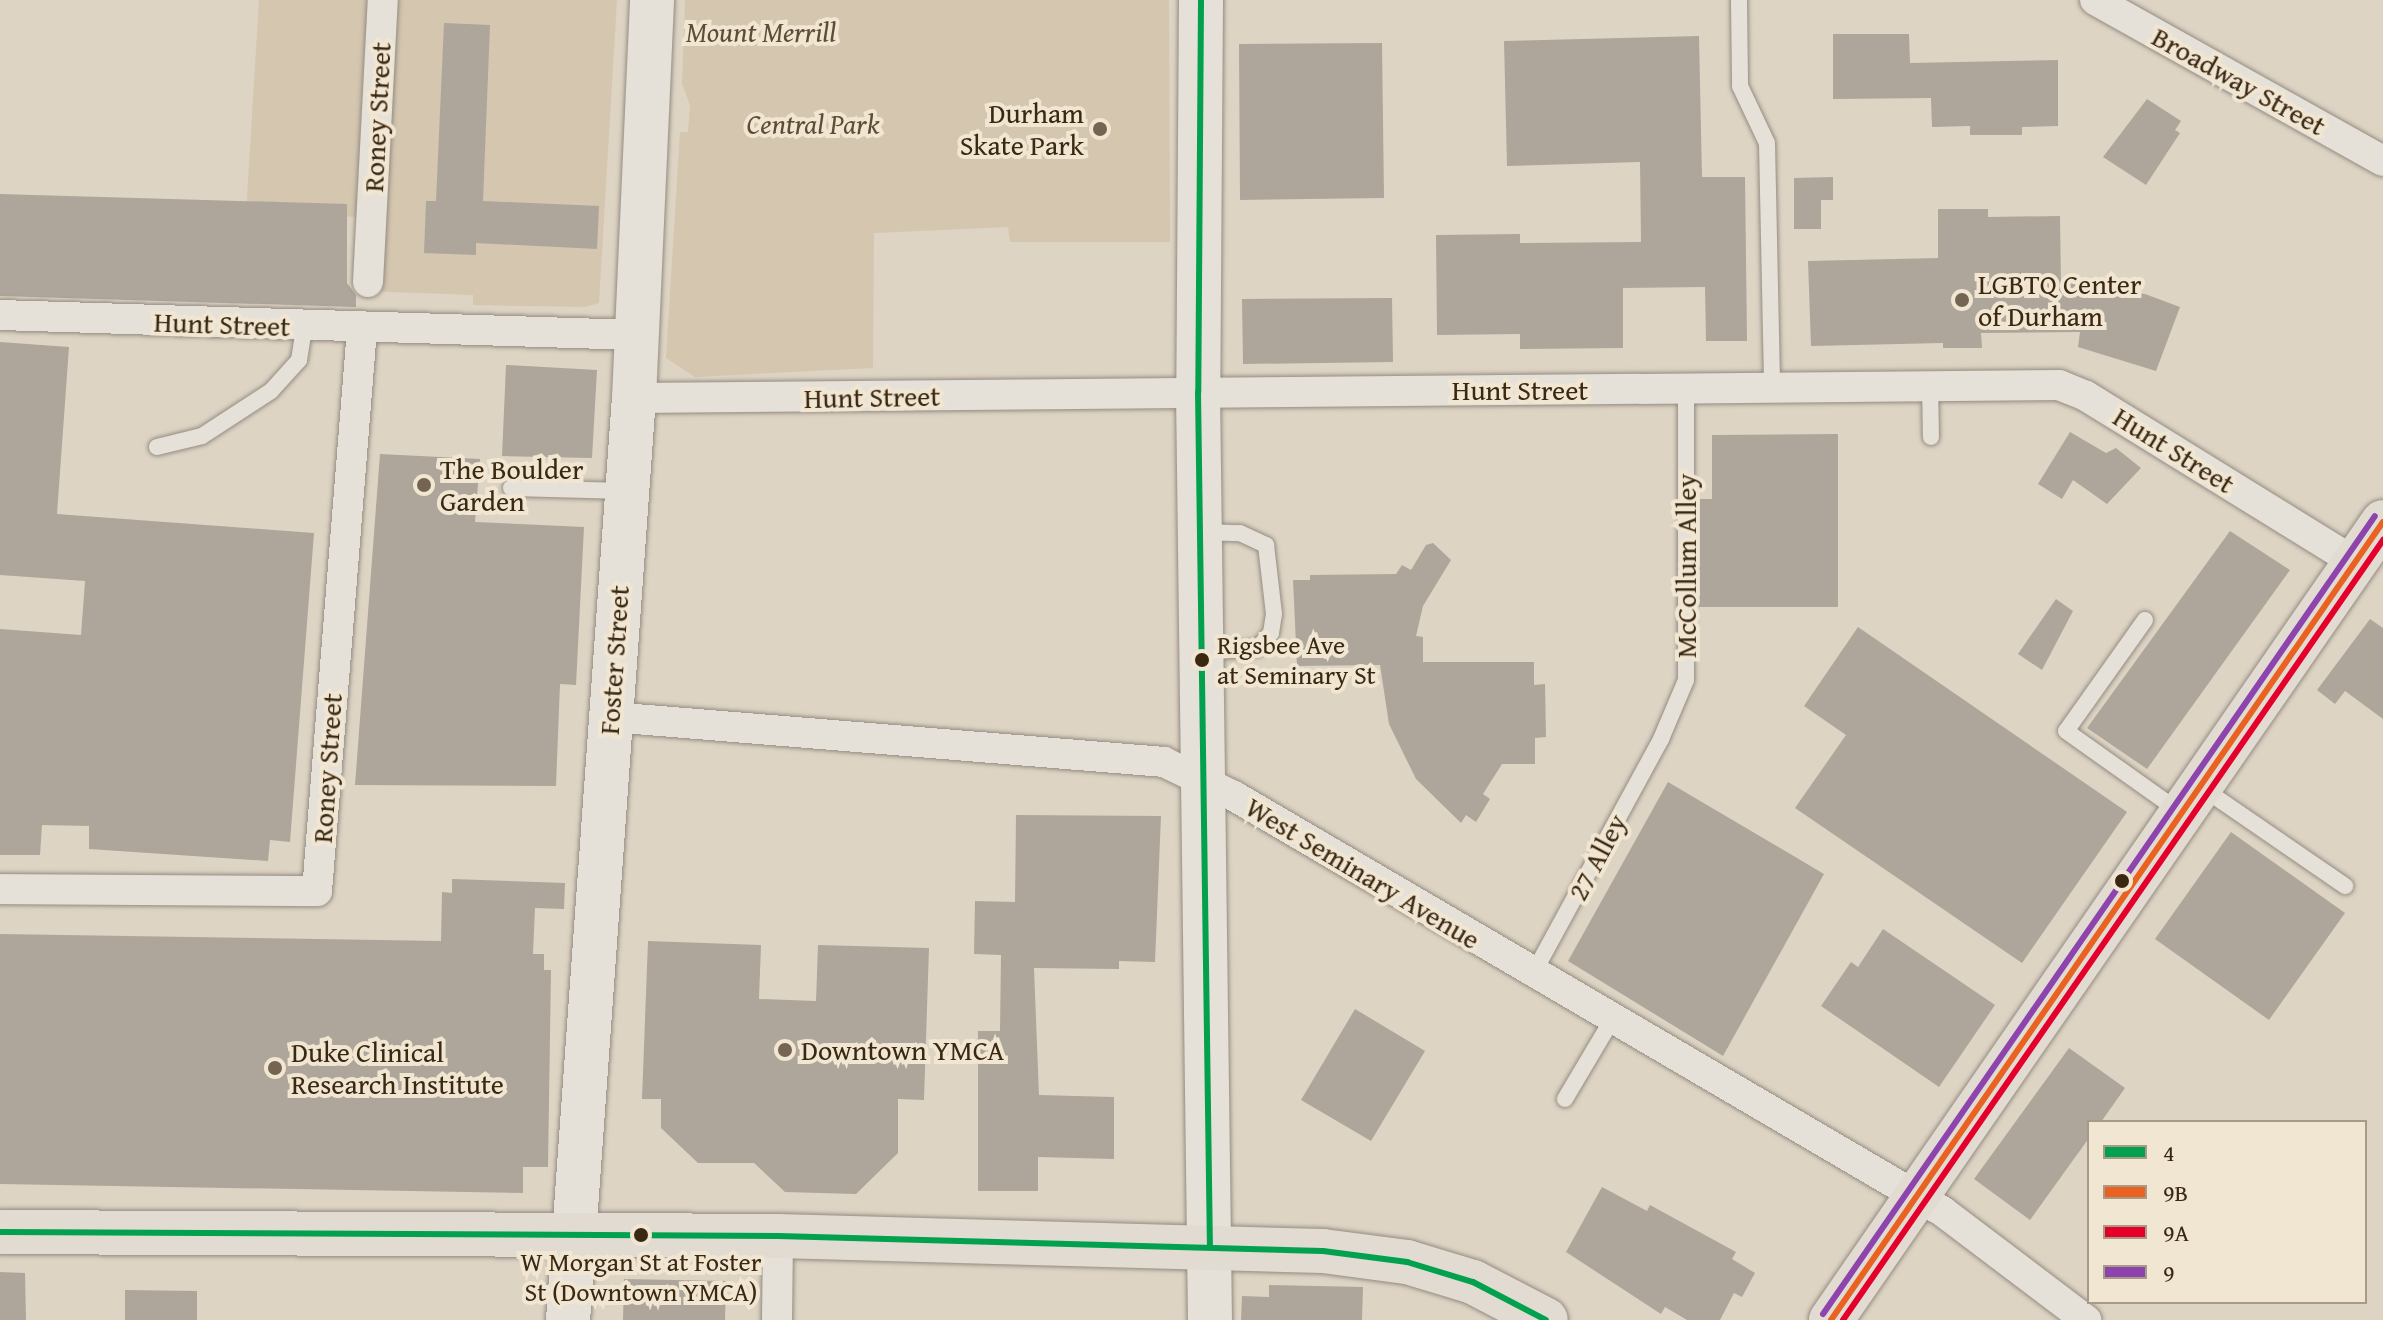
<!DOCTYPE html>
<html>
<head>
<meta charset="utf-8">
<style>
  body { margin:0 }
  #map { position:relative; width:2383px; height:1320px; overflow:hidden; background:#ded4c4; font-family:"Gentium Book Plus",serif }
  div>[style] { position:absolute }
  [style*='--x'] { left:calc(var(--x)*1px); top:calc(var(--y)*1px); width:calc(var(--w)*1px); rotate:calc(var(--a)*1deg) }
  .green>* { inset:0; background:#d4c6af }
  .building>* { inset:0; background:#aea69a }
  .roads { filter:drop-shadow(0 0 2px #948c81) drop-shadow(0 0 2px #948c81) }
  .lane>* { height:16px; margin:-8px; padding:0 8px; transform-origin:8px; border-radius:8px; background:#e5e1d8 }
  .street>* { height:30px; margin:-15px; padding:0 15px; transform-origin:15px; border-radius:15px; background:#e5e1d8 }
  .secondary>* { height:44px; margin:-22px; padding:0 22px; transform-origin:22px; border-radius:22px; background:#e5e1d8 }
  .primary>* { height:44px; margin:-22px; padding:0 22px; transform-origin:22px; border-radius:22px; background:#e1dbd2 }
  .bus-1>* { height:6px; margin:-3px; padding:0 3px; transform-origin:3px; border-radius:3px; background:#03a04e }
  .bus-2>* { height:6px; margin:-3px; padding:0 3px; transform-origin:3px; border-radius:3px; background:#e96221 }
  .bus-3>* { height:6px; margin:-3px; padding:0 3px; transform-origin:3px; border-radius:3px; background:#e4002b }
  .bus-4>* { height:6px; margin:-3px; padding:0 3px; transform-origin:3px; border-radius:3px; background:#8e44ad }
  .dots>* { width:22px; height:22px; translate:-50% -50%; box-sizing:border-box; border:4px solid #f0e6d2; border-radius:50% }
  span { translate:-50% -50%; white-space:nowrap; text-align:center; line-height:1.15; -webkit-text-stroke:8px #f0e6d2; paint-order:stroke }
  .bus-label { font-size:26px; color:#3b2813 }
  .left { translate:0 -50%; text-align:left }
  .park-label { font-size:28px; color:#5f4c36; font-style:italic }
  .street-label { font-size:28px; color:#3b2813 }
  .poi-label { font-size:28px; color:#3b2813 }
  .right { translate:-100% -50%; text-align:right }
  .legend { position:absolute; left:2087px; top:1120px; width:280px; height:184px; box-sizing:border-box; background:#f0e6d2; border:2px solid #a89a86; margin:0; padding:10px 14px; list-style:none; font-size:24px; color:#3b2813 }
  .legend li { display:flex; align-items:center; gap:16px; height:40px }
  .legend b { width:40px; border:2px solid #a89a86 }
</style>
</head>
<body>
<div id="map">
  <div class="green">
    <i style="clip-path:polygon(259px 0,617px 0,599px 303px,585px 307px,473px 305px,473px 295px,363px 291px,367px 217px,246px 214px)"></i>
    <i style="clip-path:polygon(685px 0,1169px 0,1170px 242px,1010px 242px,1008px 227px,874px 233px,873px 368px,695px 377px,666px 358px,680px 132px,688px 132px,690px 105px,682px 84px)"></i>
  </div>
  <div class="building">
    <i style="clip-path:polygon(444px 23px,490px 25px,483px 201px,599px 206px,597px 249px,476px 243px,476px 255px,424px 253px,426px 201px,436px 201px)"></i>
    <i style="clip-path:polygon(1833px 34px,1909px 34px,1910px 63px,2058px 60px,2058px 126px,2022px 127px,2022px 135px,1970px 135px,1970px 126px,1932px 127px,1931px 98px,1833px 99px)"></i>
    <i style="clip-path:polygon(1699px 36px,1702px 177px,1745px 177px,1747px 341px,1706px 341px,1705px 287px,1623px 288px,1623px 348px,1520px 349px,1520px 334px,1437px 335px,1436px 235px,1520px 234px,1520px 243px,1641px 242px,1640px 162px,1507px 166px,1504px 41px)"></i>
    <i style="clip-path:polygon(1382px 43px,1384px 198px,1240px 200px,1239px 44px)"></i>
    <i style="clip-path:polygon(2147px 99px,2181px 121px,2175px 130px,2180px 133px,2146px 185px,2103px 157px)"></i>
    <i style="clip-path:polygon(1833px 177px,1833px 200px,1821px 200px,1821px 229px,1794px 229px,1794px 178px)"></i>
    <i style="clip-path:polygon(0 194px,347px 204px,347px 283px,356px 295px,356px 307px,0 296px)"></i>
    <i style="clip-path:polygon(1938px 209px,1988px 209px,1988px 217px,2060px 216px,2061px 282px,2145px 294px,2180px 307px,2156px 371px,2078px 347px,2080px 332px,1981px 333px,1982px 348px,1943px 348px,1943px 343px,1811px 346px,1808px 261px,1938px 258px)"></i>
    <i style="clip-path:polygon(1392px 298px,1393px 362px,1243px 364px,1242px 299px)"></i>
    <i style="clip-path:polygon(0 342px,69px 347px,57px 514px,314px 533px,290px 842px,270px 840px,268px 861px,89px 849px,89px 826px,42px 825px,40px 855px,0 855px,0 629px,81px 635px,85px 581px,0 575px)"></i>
    <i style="clip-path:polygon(506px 365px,597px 370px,592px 458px,502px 456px)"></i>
    <i style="clip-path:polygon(2070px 432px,2106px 453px,2116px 448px,2141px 468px,2107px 504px,2073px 480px,2062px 499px,2038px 484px)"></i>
    <i style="clip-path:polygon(1838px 434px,1838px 607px,1697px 607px,1697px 499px,1712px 499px,1712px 435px)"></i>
    <i style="clip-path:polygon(380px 454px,480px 459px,475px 522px,584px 527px,576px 685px,560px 684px,556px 786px,355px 785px)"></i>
    <i style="clip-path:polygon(2230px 531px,2290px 570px,2147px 769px,2087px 728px)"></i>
    <i style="clip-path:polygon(1433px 543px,1451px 560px,1423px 606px,1416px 636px,1423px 637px,1423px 662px,1534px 662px,1534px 685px,1545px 684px,1546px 737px,1535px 738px,1535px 764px,1502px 764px,1483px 794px,1490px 799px,1476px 822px,1466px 815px,1461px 823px,1416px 779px,1389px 724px,1380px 665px,1297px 666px,1293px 580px,1310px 580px,1310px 575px,1396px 574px,1402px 565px,1411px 570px,1426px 545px)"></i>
    <i style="clip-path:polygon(2056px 599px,2073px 611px,2042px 670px,2018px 654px)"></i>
    <i style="clip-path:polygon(2370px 619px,2383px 628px,2383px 719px,2345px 691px,2335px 704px,2317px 690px)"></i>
    <i style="clip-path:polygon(1858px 627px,2127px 812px,2022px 963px,1795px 808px,1846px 735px,1804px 706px)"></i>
    <i style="clip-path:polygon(1668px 782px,1824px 874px,1723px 1056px,1568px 961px)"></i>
    <i style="clip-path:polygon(1016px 815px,1161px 816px,1155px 962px,1119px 961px,1119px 969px,1034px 968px,1039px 1095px,1114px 1097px,1114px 1159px,1038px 1157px,1038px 1191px,978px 1191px,978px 1031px,1000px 1031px,1001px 955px,974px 954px,975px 901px,1015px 902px)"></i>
    <i style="clip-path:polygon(2231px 832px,2345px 913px,2269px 1020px,2155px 939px)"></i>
    <i style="clip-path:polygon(452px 879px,565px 883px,564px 909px,535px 908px,533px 954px,544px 954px,544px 970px,551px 970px,548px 1167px,523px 1167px,523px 1193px,0 1184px,0 934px,441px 941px,442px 892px,452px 893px)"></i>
    <i style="clip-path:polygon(1883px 929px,1995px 1005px,1939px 1087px,1821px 1006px,1851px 962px,1858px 967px)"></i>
    <i style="clip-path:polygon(648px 941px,761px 945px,759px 999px,816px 1001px,818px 945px,929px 948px,924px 1100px,898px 1099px,898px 1153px,856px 1194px,785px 1192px,754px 1163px,698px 1163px,661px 1128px,661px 1099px,642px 1099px)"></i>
    <i style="clip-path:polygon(1355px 1009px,1425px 1051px,1371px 1141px,1301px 1100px)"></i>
    <i style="clip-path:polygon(2069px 1048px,2125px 1088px,2101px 1122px,2089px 1122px,2089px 1138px,2030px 1220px,1974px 1179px)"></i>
    <i style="clip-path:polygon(1602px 1187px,1647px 1211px,1650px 1205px,1736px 1252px,1732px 1259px,1755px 1273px,1742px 1297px,1734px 1293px,1720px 1320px,1687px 1320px,1665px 1307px,1661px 1314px,1566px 1252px)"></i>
    <i style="clip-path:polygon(0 1272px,25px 1273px,26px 1320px,0 1320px)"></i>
    <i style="clip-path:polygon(624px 1279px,726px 1281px,725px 1320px,623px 1320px)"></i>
    <i style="clip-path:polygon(1269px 1285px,1363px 1287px,1362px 1320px,1241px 1320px,1242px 1296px,1269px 1297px)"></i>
    <i style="clip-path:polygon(125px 1290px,197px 1291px,197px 1320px,125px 1320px)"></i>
  </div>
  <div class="roads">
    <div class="lane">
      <i style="--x:1739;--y:0;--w:86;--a:89.3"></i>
      <i style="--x:1740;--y:86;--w:63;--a:64.7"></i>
      <i style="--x:1767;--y:143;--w:245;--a:88.8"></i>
      <i style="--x:1930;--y:386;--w:51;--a:88.9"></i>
      <i style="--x:157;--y:447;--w:46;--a:-13.7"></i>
      <i style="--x:202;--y:436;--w:82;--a:-33.1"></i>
      <i style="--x:271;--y:391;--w:42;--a:-47.9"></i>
      <i style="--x:299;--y:360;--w:33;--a:-81"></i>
      <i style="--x:511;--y:488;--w:115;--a:1.5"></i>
      <i style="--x:1202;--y:532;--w:38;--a:2"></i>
      <i style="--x:1240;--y:533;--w:29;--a:25"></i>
      <i style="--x:1266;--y:545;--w:69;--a:83.4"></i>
      <i style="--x:1274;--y:614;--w:19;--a:99"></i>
      <i style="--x:1271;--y:633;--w:20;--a:131"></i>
      <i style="--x:1258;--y:648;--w:55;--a:175.8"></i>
      <i style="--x:2145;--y:620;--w:136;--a:125.4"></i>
      <i style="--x:2066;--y:731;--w:140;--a:35.4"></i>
      <i style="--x:2201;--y:787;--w:175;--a:34.5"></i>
      <i style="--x:1533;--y:974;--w:268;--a:-61.4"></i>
      <i style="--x:1661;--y:739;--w:64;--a:-67"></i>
      <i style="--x:1686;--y:680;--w:292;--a:-90"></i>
      <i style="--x:1565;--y:1099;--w:92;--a:-59.3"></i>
    </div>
    <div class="street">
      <i style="--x:2095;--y:0;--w:330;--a:29.2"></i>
      <i style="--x:368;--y:282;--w:282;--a:-87"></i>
      <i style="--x:0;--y:315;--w:636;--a:1.8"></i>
      <i style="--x:634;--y:398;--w:1425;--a:-0.52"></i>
      <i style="--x:2059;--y:385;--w:29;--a:22"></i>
      <i style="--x:2086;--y:396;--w:316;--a:31.7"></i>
      <i style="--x:611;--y:717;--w:555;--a:4.65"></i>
      <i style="--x:1164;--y:762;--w:78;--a:25.9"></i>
      <i style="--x:1234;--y:796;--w:821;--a:30.38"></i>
      <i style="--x:1942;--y:1211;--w:181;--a:37.1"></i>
      <i style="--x:0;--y:889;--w:317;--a:0.4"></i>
      <i style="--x:317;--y:891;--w:564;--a:-85.42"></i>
      <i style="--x:777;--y:1320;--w:84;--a:-89.3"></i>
    </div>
    <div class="secondary">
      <i style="--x:1201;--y:0;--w:392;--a:90.4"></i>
      <i style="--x:1198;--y:392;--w:928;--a:89.26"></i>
      <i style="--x:568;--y:1320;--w:924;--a:-85.91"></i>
      <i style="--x:634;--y:398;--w:398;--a:-87.4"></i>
    </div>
    <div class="primary">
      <i style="--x:0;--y:1232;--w:778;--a:0.29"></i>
      <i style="--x:778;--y:1236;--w:545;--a:1.58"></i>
      <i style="--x:1323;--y:1251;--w:85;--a:7.5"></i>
      <i style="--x:1407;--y:1262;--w:69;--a:16.9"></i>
      <i style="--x:1473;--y:1282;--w:82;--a:27.5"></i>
      <i style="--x:1831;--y:1320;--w:970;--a:-55.33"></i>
    </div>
  </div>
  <div class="bus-1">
    <i style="--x:1201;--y:0;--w:392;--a:90.4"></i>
    <i style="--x:1198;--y:392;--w:855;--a:89.2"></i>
    <i style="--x:0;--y:1232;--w:778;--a:0.29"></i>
    <i style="--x:778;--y:1236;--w:545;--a:1.58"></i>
    <i style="--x:1323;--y:1251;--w:85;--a:7.5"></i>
    <i style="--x:1407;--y:1262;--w:69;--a:16.9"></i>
    <i style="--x:1473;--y:1282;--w:82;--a:27.5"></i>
  </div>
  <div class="bus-2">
    <i style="--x:1831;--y:1320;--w:970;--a:-55.33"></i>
  </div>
  <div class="bus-3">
    <i style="--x:1843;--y:1320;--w:949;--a:-55.3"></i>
  </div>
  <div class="bus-4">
    <i style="--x:1823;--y:1314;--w:970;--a:-55.33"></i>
  </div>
  <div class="dots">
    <i style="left:1100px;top:129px;background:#746451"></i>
    <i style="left:1962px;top:300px;background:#746451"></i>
    <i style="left:424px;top:485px;background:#746451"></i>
    <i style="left:1202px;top:660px;background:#3b2813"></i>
    <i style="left:2122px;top:881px;background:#3b2813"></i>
    <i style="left:785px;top:1050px;background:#746451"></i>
    <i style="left:275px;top:1068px;background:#746451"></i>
    <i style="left:641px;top:1235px;background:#3b2813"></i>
  </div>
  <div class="bus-label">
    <span class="left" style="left:1217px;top:660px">Rigsbee Ave<br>at Seminary St</span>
    <span style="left:641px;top:1277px">W Morgan St at Foster<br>St (Downtown YMCA)</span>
  </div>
  <div class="park-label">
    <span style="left:761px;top:32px">Mount Merrill</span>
    <span style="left:813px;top:124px">Central Park</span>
  </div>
  <div class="street-label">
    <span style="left:2239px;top:81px;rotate:29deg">Broadway Street</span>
    <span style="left:377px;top:117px;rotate:-87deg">Roney Street</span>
    <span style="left:222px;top:324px;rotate:2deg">Hunt Street</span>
    <span style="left:1520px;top:390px">Hunt Street</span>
    <span style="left:872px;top:397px;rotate:-1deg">Hunt Street</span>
    <span style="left:2174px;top:450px;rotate:32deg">Hunt Street</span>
    <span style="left:1686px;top:566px;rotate:-90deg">McCollum Alley</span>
    <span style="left:614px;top:660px;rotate:-86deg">Foster Street</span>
    <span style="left:327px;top:768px;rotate:-86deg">Roney Street</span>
    <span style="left:1597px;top:857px;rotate:-62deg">27 Alley</span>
    <span style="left:1363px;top:873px;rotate:31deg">West Seminary Avenue</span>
  </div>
  <div class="poi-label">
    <span class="right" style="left:1084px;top:129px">Durham<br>Skate Park</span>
    <span class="left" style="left:1978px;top:300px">LGBTQ Center<br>of Durham</span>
    <span class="left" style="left:440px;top:485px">The Boulder<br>Garden</span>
    <span class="left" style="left:801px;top:1050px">Downtown YMCA</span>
    <span class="left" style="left:291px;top:1068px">Duke Clinical<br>Research Institute</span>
  </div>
  <ul class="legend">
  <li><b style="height:10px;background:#03a04e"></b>4</li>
  <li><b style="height:10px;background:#e96221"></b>9B</li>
  <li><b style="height:10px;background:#e4002b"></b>9A</li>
  <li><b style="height:10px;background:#8e44ad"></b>9</li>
  </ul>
</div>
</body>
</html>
